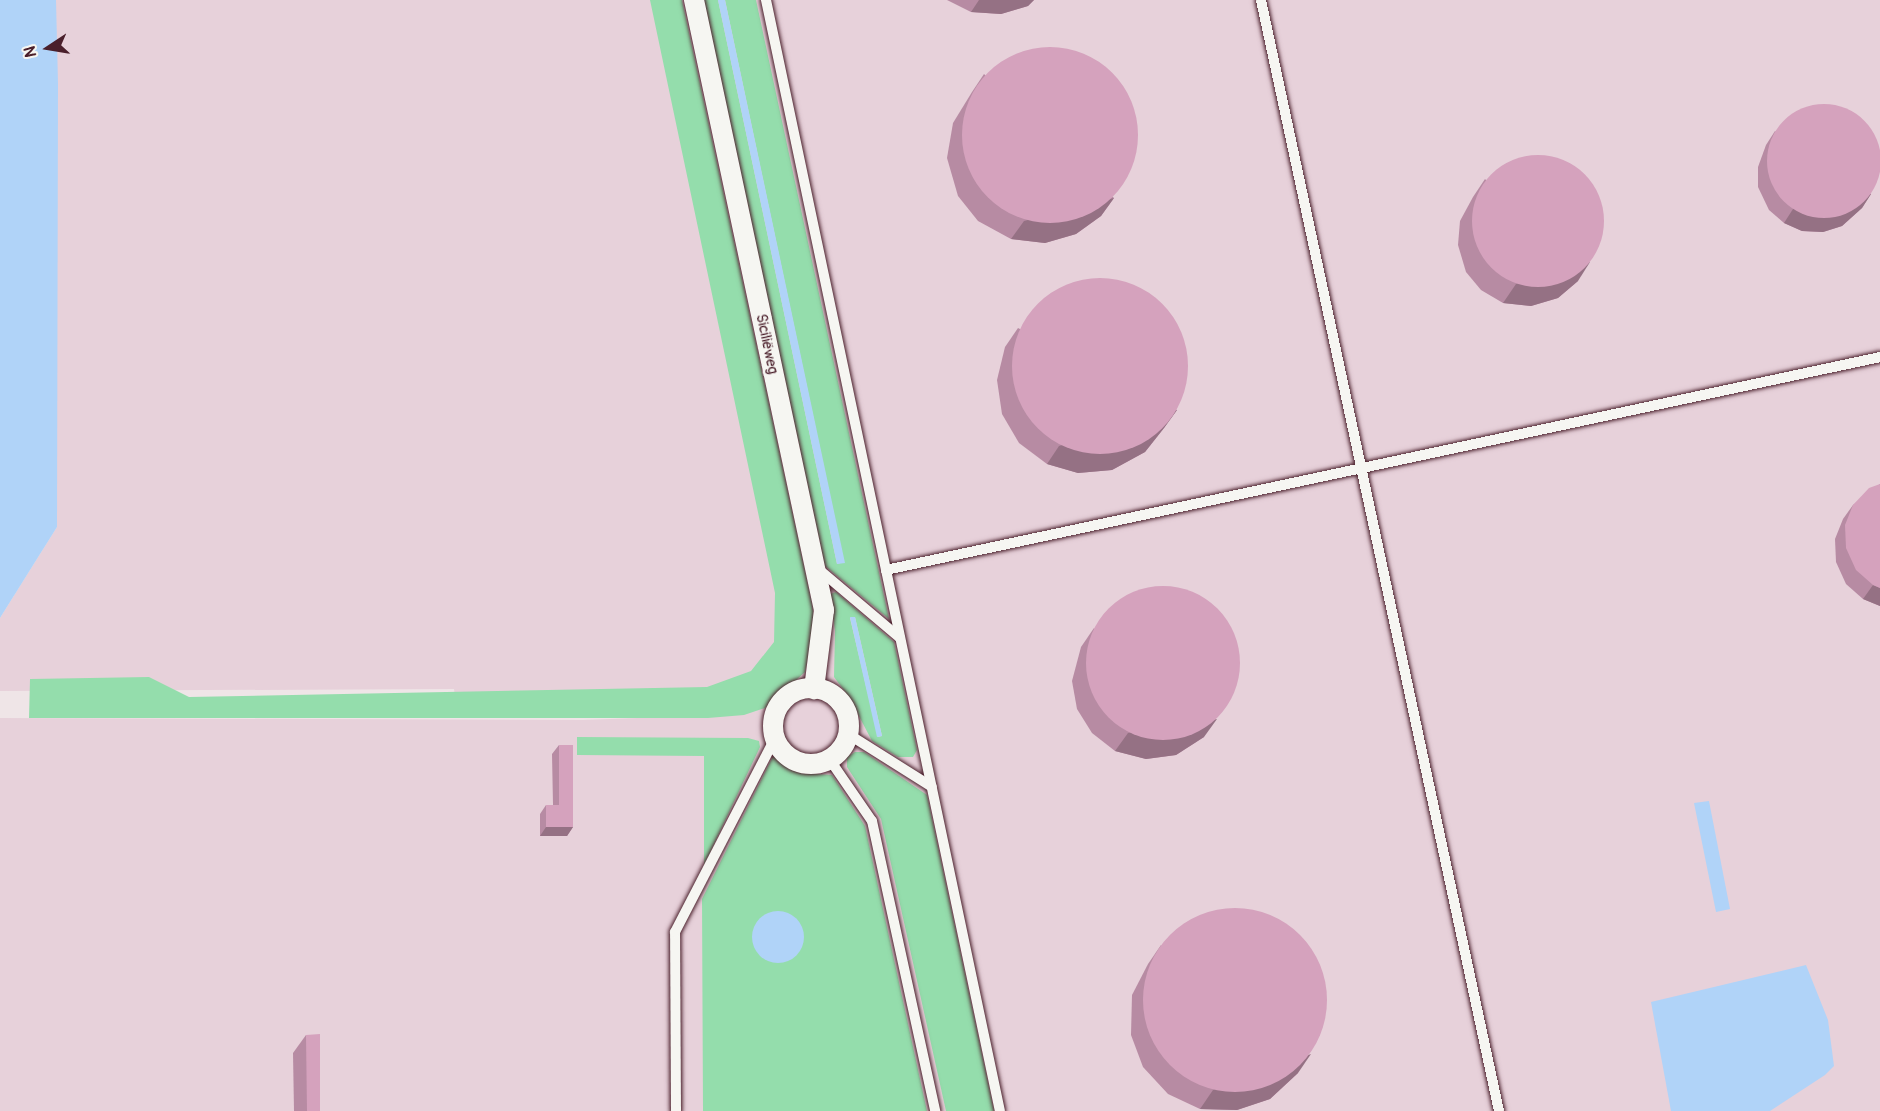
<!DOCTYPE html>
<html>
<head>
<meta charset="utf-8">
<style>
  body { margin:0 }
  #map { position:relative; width:1880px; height:1111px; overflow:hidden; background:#efe5e7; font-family:Pangolin,sans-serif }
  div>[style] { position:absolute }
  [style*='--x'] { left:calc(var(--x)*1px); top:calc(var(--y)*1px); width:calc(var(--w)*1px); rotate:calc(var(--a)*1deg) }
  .built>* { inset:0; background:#e7d1da }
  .green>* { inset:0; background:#94ddac }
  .water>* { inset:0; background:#b0d3f8 }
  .round { border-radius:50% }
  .roads { filter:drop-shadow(0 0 2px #4a1f2b) drop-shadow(0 0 2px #4a1f2b) }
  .lane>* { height:10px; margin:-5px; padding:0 5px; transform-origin:5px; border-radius:5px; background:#f6f6f2 }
  .street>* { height:20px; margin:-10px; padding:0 10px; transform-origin:10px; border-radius:10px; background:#f6f6f2 }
  .street>.ring { margin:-10px; padding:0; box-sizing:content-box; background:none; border:20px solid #f6f6f2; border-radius:50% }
  .wall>* { inset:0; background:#b78ba3 }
  .shaded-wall>* { inset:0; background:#957184 }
  .building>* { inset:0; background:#d5a2bd }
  span { translate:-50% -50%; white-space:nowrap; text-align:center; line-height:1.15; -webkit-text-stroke:5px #f6f6f2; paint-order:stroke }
  .street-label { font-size:15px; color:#4a1f2b }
  .north { position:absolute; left:18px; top:18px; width:60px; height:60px; -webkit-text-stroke:4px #f6f6f2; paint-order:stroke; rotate:258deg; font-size:16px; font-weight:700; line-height:24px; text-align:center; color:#4a1f2b }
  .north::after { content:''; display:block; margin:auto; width:21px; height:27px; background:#4a1f2b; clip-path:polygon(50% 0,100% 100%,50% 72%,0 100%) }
</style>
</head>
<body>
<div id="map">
  <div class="built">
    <i style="clip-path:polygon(56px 0,654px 0,778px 587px,773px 658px,729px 687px,456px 704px,454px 689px,0 691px,0 618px,57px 527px)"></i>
    <i style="clip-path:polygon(667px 0,1880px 0,1880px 1111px,0 1111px,0 718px,583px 720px,745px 714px,805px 691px)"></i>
  </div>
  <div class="green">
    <i style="clip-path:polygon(650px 0,682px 0,812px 604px,815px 625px,805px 672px,765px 708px,744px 715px,708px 718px,29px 718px,30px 679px,149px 677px,189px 697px,707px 687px,751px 671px,774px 642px,775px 593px)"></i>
    <i style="clip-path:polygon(704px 0,718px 0,837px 564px,844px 562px,725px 0,756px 0,889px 619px,825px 566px)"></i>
    <i style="clip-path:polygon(evenodd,836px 592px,894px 642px,917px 750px,913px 757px,898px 757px,872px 741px,849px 697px,834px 677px,835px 631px,830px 594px,836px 592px,855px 617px,882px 736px,878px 737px,850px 618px,855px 617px)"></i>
    <i style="clip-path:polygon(577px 737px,748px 738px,759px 741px,760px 747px,704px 865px,704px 756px,577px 755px)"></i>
    <i style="clip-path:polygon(855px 752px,864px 752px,927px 795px,994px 1111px,946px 1111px,881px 819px,847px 767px,847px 757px)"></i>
    <i style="clip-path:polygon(773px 756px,801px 773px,832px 775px,865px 826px,927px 1111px,703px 1111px,702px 899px)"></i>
  </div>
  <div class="water">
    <i style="clip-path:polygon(0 0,56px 0,58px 84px,57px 527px,0 618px)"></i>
    <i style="clip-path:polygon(718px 0,725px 0,845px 563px,837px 564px)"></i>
    <i style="clip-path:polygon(850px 617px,855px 617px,882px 736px,877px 737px)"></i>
    <i style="clip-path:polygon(1709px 801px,1730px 909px,1716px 912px,1694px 803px)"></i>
    <i class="round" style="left:752px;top:911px;width:52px;height:52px"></i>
    <i style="clip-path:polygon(1806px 965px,1828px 1020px,1834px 1066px,1825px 1075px,1770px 1111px,1671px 1111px,1651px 1002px)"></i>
  </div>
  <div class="roads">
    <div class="lane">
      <i style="--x:766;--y:0;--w:1135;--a:78.11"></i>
      <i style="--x:1261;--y:0;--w:1136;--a:77.91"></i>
      <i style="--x:816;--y:567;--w:110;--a:40.2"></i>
      <i style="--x:886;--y:570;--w:1017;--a:-12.09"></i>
      <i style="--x:848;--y:734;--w:99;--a:32.2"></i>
      <i style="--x:830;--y:760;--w:74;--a:55.5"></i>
      <i style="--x:872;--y:821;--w:297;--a:77.7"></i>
      <i style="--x:676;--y:1111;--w:179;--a:-90.3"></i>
      <i style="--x:675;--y:932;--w:218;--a:-62.7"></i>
    </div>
    <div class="street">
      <i style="--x:694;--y:0;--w:624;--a:77.97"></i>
      <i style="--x:824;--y:610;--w:80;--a:97.2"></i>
      <i class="ring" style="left:773px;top:688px;width:56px;height:56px"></i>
    </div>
  </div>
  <div class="wall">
    <i style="clip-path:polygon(947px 0,1034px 0,1028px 6px,1001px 14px,971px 12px)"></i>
    <i style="clip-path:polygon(984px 74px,1114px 198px,1101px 216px,1076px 234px,1045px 243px,1011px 239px,978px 221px,958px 196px,947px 158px,953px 123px,972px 92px)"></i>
    <i style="clip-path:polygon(1775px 131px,1871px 194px,1862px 208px,1842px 226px,1823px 232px,1802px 231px,1784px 223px,1769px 210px,1758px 187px,1758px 167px,1766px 145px)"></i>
    <i style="clip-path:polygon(1485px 179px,1578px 281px,1558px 298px,1531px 306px,1503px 303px,1481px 290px,1466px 272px,1458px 245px,1460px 221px,1473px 197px)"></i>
    <i style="clip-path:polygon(1018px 328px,1177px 410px,1164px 428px,1145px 452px,1112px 470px,1078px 473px,1047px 464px,1019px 443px,1002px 414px,997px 380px,1005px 347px)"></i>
    <i style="clip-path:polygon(1880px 484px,1880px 606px,1863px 599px,1846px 584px,1836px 562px,1835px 539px,1843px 519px,1853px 505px)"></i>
    <i style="clip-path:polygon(1094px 628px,1204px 737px,1176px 755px,1146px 759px,1115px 751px,1092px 733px,1077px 709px,1072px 681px,1081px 647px)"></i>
    <i style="clip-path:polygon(559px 745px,573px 827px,567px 836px,540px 836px,540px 814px,546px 805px,553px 805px,552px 754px)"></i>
    <i style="clip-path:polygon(1161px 945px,1298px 1073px,1270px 1099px,1237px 1110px,1200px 1109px,1168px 1094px,1143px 1067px,1131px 1035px,1132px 995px,1148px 964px)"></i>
    <i style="clip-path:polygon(306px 1035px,320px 1111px,294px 1111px,293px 1053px)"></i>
  </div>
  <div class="shaded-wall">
    <i style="clip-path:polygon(979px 0,1034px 0,1028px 6px,1001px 14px,971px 12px)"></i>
    <i style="clip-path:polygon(1871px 194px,1862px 208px,1842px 226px,1823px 232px,1802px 231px,1784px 223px,1793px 209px)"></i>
    <i style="clip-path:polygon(1114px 198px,1101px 216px,1076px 234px,1045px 243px,1011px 239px,1024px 221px)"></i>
    <i style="clip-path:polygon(1590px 262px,1578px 281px,1558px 298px,1531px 306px,1503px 303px,1516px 284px)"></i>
    <i style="clip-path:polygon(1177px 410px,1164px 428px,1145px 452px,1112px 470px,1078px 473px,1047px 464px,1059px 446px)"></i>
    <i style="clip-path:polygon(1873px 585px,1880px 588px,1880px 606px,1863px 599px)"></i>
    <i style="clip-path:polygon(1217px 719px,1204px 737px,1176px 755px,1146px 759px,1115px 751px,1128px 733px)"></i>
    <i style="clip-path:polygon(546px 827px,573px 827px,567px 836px,540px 836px)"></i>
    <i style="clip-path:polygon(1311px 1054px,1298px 1073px,1270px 1099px,1237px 1110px,1200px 1109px,1213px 1090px)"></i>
  </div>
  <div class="building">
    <i class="round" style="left:962px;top:47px;width:176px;height:176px"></i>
    <i class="round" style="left:1767px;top:104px;width:114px;height:114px"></i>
    <i class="round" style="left:1472px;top:155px;width:132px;height:132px"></i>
    <i class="round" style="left:1012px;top:278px;width:176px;height:176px"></i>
    <i style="clip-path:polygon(1880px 484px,1880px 588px,1873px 585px,1856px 570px,1846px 548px,1845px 525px,1853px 505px,1869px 488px)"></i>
    <i class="round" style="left:1086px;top:586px;width:154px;height:154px"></i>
    <i style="clip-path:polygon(559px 745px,573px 745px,573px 827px,546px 827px,546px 805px,559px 805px)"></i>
    <i class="round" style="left:1143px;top:908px;width:184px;height:184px"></i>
    <i style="clip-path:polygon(320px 1034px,320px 1111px,307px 1111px,306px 1035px)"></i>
  </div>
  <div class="street-label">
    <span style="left:767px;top:344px;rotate:78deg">Siciliëweg</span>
  </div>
  <div class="north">N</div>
</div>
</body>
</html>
